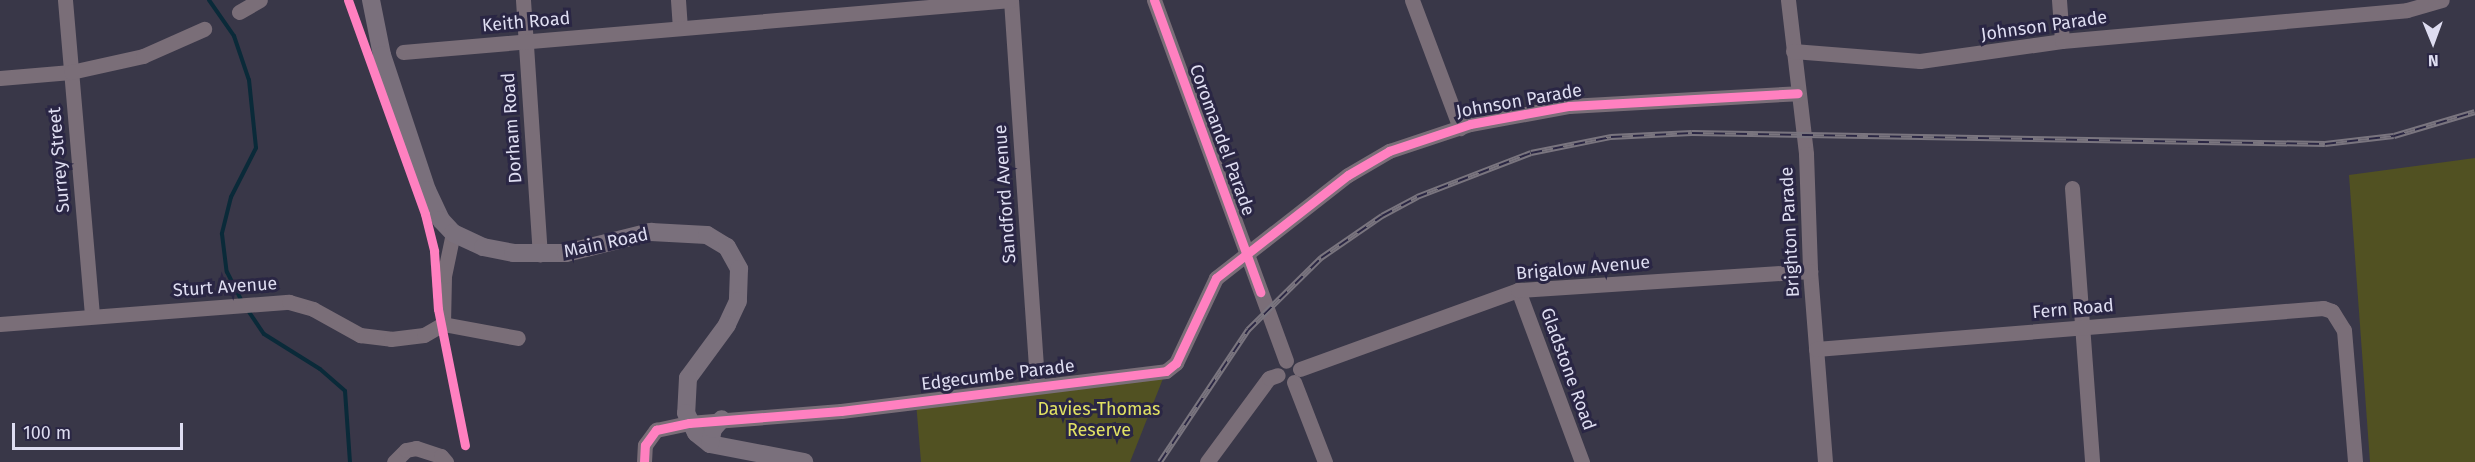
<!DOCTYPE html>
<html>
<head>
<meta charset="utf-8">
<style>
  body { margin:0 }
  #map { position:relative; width:2475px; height:462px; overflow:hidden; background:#393748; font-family:"Fira Sans",sans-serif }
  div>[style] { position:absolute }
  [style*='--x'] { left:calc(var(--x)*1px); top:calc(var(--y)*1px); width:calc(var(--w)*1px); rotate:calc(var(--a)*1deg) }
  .green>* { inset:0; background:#515122 }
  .stream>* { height:4px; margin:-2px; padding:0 2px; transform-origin:2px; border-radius:2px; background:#0a2a39 }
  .minor>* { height:15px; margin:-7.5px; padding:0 7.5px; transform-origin:7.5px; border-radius:7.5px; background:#7a6e78 }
  .major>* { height:18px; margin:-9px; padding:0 9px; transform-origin:9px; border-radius:9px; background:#7a707c }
  .rail>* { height:6px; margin-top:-3px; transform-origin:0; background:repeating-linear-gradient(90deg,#2a2644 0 11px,#7a757f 0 22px); box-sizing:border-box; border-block:2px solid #7a757f }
  .cycleway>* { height:9px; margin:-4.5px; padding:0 4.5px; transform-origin:4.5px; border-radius:4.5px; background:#ff80c0 }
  span { translate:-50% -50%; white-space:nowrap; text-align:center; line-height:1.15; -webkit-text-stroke:6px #2a2644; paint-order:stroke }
  .street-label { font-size:18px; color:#deddf1 }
  .park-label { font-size:18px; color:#e1e163 }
  .north { position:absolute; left:2403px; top:12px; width:60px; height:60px; -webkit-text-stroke:4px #2a2644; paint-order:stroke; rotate:179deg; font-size:16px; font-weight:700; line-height:24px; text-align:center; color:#deddf1 }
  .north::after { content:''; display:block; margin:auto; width:21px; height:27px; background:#deddf1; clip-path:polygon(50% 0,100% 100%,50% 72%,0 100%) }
  .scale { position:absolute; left:12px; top:423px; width:171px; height:27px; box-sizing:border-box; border:3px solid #deddf1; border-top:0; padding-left:8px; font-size:18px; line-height:21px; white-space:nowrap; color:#deddf1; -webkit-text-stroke:4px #2a2644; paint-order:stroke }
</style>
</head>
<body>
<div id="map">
  <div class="green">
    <i style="clip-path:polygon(2475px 158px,2475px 462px,2370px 462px,2349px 175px)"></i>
    <i style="clip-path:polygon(1166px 371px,1130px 462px,921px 462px,916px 402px)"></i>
  </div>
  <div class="stream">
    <i style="--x:209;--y:0;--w:44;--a:55.2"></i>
    <i style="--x:234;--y:36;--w:46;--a:71.2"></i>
    <i style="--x:249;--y:80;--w:68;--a:84.1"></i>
    <i style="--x:256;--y:148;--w:55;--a:117"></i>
    <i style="--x:231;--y:197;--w:38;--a:104"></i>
    <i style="--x:222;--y:234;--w:38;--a:83"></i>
    <i style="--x:227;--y:272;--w:31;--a:63"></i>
    <i style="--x:247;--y:309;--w:30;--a:56"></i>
    <i style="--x:264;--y:334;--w:66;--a:32"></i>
    <i style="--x:320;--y:369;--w:33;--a:41"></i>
    <i style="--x:345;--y:391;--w:71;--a:86"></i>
  </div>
  <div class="minor">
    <i style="--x:65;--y:0;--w:317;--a:85.1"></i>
    <i style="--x:523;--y:0;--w:255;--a:86.2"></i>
    <i style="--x:678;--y:0;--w:28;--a:86"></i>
    <i style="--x:1011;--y:0;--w:387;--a:86.1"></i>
    <i style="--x:1154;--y:0;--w:384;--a:69.9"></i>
    <i style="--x:1412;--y:0;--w:137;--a:69.4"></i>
    <i style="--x:1788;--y:0;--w:155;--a:83.3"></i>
    <i style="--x:1806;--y:154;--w:117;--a:88"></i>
    <i style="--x:1810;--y:271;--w:192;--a:85.5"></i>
    <i style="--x:2059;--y:0;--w:41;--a:85.8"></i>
    <i style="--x:239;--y:12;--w:24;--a:-30"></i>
    <i style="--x:1793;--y:51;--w:127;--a:4.5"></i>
    <i style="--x:1920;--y:61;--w:143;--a:-8"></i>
    <i style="--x:2062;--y:41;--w:346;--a:-5.1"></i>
    <i style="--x:2407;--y:10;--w:36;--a:-16"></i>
    <i style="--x:403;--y:52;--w:610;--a:-4.89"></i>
    <i style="--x:0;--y:78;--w:71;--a:-4.8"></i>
    <i style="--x:71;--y:72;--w:74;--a:-12.5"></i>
    <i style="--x:143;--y:56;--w:67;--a:-23.9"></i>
    <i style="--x:2072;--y:188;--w:275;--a:85.8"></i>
    <i style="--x:1518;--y:290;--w:184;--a:69.6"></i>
    <i style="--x:0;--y:324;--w:290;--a:-4.4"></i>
    <i style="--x:289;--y:302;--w:25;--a:16"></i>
    <i style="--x:313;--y:309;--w:54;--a:29"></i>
    <i style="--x:360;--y:335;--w:31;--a:7"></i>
    <i style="--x:391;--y:339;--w:33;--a:-7"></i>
    <i style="--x:424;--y:335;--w:22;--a:-30"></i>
    <i style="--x:443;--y:324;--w:48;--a:-88.8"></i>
    <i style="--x:444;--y:276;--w:44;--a:-78.2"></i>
    <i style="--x:443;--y:324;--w:76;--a:10.6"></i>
    <i style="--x:1816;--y:349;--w:509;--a:-4.62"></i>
    <i style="--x:2323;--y:308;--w:9;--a:18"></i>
    <i style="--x:2332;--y:311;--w:22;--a:58"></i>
    <i style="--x:2344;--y:330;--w:132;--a:85.2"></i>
    <i style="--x:1300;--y:369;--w:232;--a:-19.9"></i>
    <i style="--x:1518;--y:290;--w:293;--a:-3.7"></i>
    <i style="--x:1294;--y:382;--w:86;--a:68.8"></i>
    <i style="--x:394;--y:462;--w:17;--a:-45"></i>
    <i style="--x:406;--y:450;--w:10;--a:-11"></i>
    <i style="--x:416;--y:448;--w:26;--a:18"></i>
    <i style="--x:441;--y:456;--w:8;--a:50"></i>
    <i style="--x:644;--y:462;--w:17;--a:-87"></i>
    <i style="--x:645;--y:445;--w:19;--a:-54"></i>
    <i style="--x:656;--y:430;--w:34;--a:-12"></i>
    <i style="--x:689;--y:423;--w:152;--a:-4.5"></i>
    <i style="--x:841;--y:411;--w:327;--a:-7"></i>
    <i style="--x:1166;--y:371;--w:13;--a:-39"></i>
    <i style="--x:1176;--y:363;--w:94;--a:-64.8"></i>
    <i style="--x:1216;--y:278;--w:167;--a:-38"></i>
    <i style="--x:1348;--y:175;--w:48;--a:-30.3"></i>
    <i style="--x:1389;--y:151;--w:85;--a:-18.4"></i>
    <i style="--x:1470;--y:124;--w:101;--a:-10.3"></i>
    <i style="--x:1569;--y:106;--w:229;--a:-3.2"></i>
    <i style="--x:1207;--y:462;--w:104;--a:-53.6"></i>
    <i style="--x:1269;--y:378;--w:9;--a:-18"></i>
  </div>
  <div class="major">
    <i style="--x:371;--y:0;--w:56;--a:78.7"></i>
    <i style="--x:382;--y:55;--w:142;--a:71.6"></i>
    <i style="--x:427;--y:190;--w:33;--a:65"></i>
    <i style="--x:441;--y:220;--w:18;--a:47"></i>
    <i style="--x:453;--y:233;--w:33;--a:25"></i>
    <i style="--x:483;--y:247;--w:31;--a:11"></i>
    <i style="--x:513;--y:253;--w:53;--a:0"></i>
    <i style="--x:566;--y:253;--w:88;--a:-13.9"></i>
    <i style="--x:651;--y:232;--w:56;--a:3.1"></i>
    <i style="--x:707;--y:235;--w:23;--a:31"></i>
    <i style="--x:727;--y:247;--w:25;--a:61"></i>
    <i style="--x:739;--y:269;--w:32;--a:92"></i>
    <i style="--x:738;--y:301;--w:26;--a:115"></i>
    <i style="--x:727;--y:325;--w:66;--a:126.3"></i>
    <i style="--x:688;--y:378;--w:35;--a:93"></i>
    <i style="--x:686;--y:413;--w:22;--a:63"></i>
    <i style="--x:696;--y:433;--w:18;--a:38"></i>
    <i style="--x:710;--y:444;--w:96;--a:10.8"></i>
    <i style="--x:710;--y:444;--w:15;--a:-79"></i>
    <i style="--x:713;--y:429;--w:13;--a:-48"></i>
  </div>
  <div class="rail">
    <i style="--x:1160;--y:462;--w:159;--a:-56.3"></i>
    <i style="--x:1248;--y:330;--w:103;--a:-44.6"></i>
    <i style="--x:1321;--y:258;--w:74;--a:-34.5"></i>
    <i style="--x:1382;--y:216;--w:40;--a:-28"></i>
    <i style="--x:1417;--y:197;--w:122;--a:-21.1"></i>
    <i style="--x:1531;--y:153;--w:82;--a:-11.3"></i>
    <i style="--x:1611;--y:137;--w:81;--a:-2.8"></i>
    <i style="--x:1692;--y:133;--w:633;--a:1"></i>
    <i style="--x:2325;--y:144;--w:69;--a:-6.6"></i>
    <i style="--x:2394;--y:136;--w:84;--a:-16.5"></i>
  </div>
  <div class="cycleway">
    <i style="--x:348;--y:0;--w:227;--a:70.2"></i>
    <i style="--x:425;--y:214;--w:38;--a:76"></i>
    <i style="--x:434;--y:251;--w:58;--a:86.1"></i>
    <i style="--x:438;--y:309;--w:139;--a:78.8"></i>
    <i style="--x:1154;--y:0;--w:311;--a:70"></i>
    <i style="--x:644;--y:462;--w:17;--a:-87"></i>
    <i style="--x:645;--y:445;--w:19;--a:-54"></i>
    <i style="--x:656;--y:430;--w:34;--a:-12"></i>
    <i style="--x:689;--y:423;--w:152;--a:-4.5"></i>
    <i style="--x:841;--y:411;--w:327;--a:-7"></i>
    <i style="--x:1166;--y:371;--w:13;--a:-39"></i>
    <i style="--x:1176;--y:363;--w:94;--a:-64.8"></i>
    <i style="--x:1216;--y:278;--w:167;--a:-38"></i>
    <i style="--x:1348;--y:175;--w:48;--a:-30.3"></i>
    <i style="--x:1389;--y:151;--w:85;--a:-18.4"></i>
    <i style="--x:1470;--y:124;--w:101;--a:-10.3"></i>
    <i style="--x:1569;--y:106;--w:229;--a:-3.2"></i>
  </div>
  <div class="street-label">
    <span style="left:526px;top:22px;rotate:-5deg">Keith Road</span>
    <span style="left:2044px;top:26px;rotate:-8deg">Johnson Parade</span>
    <span style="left:1519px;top:101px;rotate:-10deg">Johnson Parade</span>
    <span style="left:512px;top:128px;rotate:-94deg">Dorham Road</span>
    <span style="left:1222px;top:140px;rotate:70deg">Coromandel Parade</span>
    <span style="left:59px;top:160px;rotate:-95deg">Surrey Street</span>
    <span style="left:1005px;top:194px;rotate:-94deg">Sandford Avenue</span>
    <span style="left:1790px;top:232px;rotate:-93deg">Brighton Parade</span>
    <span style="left:606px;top:243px;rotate:-12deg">Main Road</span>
    <span style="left:1583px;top:268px;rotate:-5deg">Brigalow Avenue</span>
    <span style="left:225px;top:287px;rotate:-4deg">Sturt Avenue</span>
    <span style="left:2073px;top:309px;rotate:-5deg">Fern Road</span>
    <span style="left:1568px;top:369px;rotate:70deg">Gladstone Road</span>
    <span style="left:998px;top:375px;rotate:-7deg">Edgecumbe Parade</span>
  </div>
  <div class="park-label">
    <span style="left:1099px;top:420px">Davies-Thomas<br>Reserve</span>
  </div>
  <div class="north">N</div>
  <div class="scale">100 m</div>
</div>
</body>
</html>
